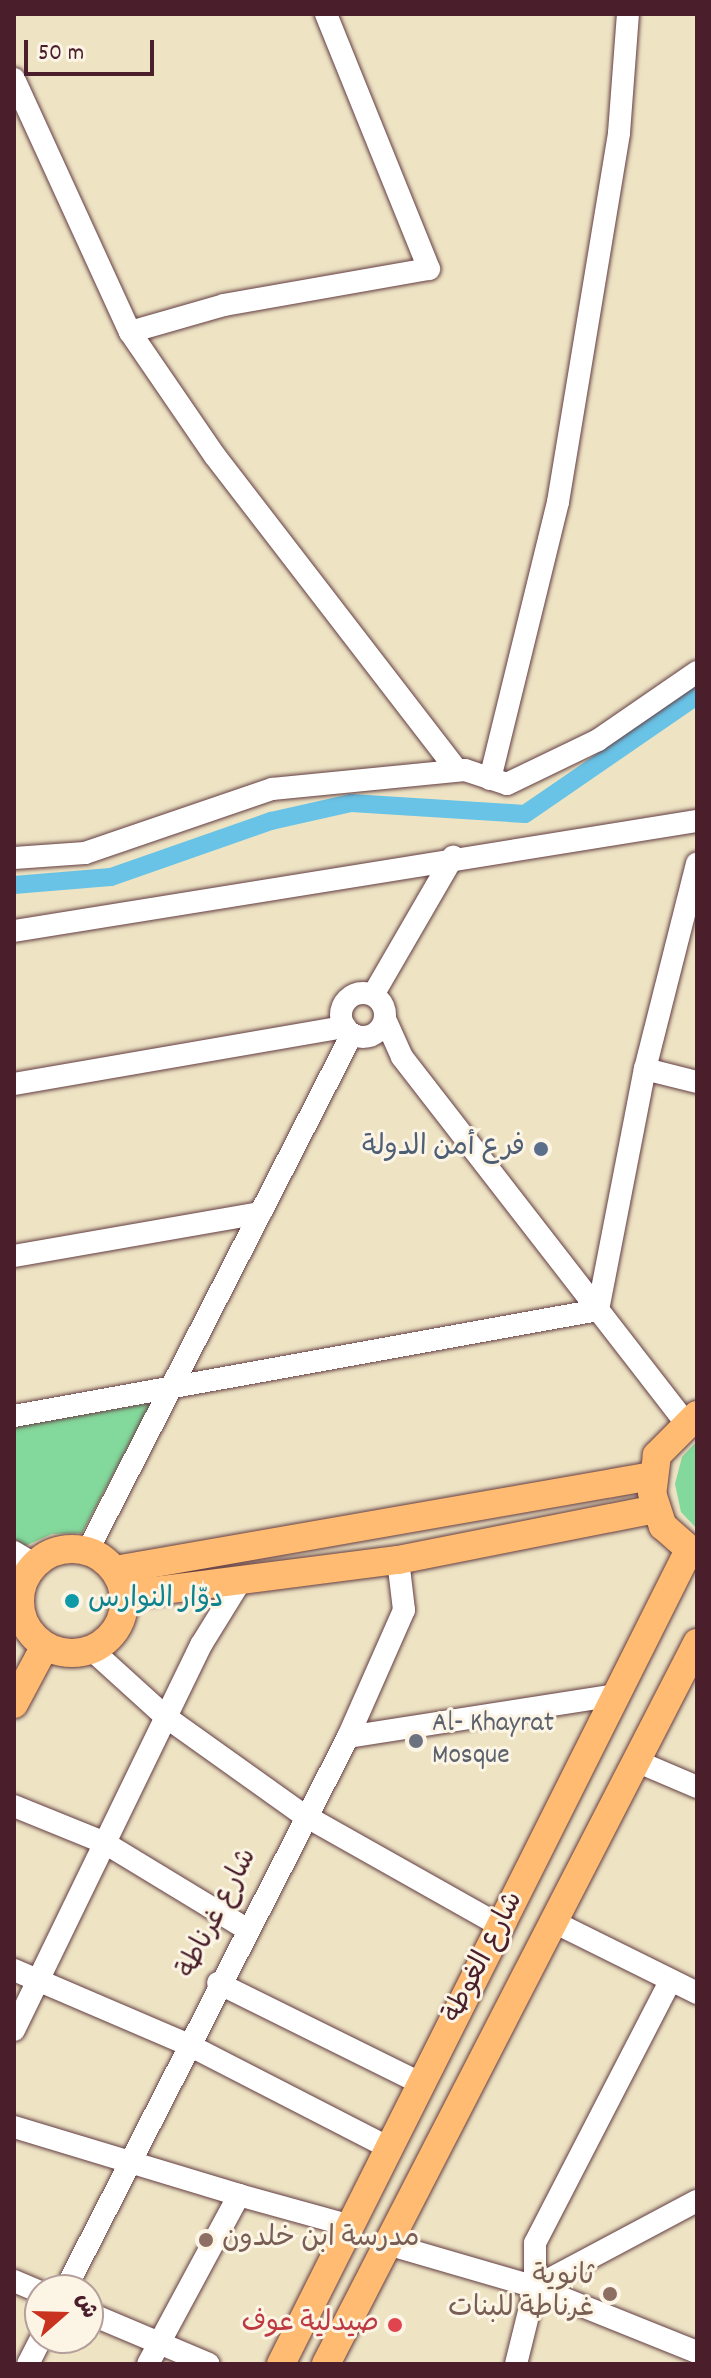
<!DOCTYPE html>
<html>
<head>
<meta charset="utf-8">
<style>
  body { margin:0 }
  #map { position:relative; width:711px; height:2378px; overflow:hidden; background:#eee4c4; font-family:Dekko,"Playpen Sans Arabic",sans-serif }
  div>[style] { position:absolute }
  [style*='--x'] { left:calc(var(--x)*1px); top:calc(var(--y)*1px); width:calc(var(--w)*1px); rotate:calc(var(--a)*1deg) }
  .green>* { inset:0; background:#83d89b }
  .canal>* { height:18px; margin:-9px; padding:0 9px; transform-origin:9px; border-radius:9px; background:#68c3e6 }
  .roads { filter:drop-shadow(0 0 2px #633d42) drop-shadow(0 0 2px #633d42) }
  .minor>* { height:22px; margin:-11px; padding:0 11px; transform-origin:11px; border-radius:11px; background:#fff }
  .minor>.ring { margin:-11px; padding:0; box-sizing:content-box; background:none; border:22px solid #fff; border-radius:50% }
  .major>* { height:28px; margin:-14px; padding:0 14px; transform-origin:14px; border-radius:14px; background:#febb71 }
  .major>.ring { margin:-14px; padding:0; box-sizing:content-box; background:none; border:28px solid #febb71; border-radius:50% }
  .dots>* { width:22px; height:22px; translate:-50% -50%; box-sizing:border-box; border:4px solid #fcf5e5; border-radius:50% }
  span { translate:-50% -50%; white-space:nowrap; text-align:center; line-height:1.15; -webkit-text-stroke:6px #fcf5e5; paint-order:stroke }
  .service-label { font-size:28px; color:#4e5e75 }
  .right { translate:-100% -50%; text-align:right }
  .culture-label { font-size:28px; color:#0d838f }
  .left { translate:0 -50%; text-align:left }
  .worship-label { font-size:28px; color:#5b616d }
  .street-label { font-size:28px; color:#4a1f2b }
  .education-label { font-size:28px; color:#785e54 }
  .health-label { font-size:28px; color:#be3a42 }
  .frame { position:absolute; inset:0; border:16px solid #4a1f2b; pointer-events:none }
  .north { position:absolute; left:24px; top:2274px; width:80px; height:80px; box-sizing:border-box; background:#fcf5e5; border:2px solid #b59f9b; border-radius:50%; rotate:70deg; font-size:22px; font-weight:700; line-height:32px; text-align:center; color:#4a1f2b }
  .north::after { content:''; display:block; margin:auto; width:28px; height:36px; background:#c8321e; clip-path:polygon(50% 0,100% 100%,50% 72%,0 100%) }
  .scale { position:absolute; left:24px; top:40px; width:130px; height:36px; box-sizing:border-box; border:4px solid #4a1f2b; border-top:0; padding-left:10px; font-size:24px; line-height:28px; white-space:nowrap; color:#4a1f2b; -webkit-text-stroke:6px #fcf5e5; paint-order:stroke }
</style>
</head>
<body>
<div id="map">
  <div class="green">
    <i style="clip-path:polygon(151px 1403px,82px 1533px,52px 1534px,14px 1551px,14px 1427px)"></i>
    <i style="clip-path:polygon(697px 1441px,697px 1529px,681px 1512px,675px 1484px,682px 1457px)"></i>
  </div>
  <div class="canal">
    <i style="--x:14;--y:885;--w:97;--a:-4.7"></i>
    <i style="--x:111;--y:877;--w:170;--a:-19.3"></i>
    <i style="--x:271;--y:821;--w:82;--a:-12.7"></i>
    <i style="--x:351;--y:803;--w:174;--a:3.6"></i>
    <i style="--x:525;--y:814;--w:209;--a:-34.5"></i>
  </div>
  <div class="roads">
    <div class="minor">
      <i style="--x:14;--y:79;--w:278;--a:65.4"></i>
      <i style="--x:130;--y:332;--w:150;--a:55.6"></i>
      <i style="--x:215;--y:456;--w:396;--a:52.4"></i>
      <i style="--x:130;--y:332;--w:98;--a:-16"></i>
      <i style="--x:224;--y:305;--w:208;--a:-10"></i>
      <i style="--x:429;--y:269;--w:275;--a:-112"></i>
      <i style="--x:490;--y:779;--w:285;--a:-76.2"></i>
      <i style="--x:558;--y:502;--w:374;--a:-80.6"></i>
      <i style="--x:619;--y:133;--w:119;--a:-85.7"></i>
      <i style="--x:14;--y:858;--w:71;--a:-4"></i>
      <i style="--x:85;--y:853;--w:198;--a:-18.9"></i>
      <i style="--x:272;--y:789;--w:194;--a:-5.6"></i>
      <i style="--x:465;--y:770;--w:44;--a:18.4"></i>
      <i style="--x:507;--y:784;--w:101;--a:-25.8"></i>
      <i style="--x:598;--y:740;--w:120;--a:-34.5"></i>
      <i style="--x:14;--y:931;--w:692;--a:-9.15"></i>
      <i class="ring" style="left:341px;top:993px;width:22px;height:22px"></i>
      <i style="--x:373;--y:995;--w:160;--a:-59.9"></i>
      <i style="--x:385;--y:1019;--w:42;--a:65.9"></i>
      <i style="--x:402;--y:1057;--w:460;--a:52.2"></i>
      <i style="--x:645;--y:1069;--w:54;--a:14"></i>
      <i style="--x:14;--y:1084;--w:336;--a:-9.8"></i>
      <i style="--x:14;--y:1256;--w:250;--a:-9.9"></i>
      <i style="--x:14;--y:1416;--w:594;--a:-10.29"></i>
      <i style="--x:598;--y:1310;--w:246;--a:-79"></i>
      <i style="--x:645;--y:1069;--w:212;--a:-75.8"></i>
      <i style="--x:88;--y:1550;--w:580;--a:-62.9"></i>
      <i style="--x:14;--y:1552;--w:23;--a:31"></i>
      <i style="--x:92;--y:1650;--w:100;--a:42.2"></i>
      <i style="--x:166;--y:1717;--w:167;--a:35.5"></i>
      <i style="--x:302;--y:1814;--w:228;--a:29.4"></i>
      <i style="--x:348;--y:1737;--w:271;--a:-8.9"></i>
      <i style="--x:636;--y:1761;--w:66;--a:23.1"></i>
      <i style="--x:14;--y:1806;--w:98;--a:22.1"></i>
      <i style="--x:105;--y:1843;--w:164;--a:31.3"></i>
      <i style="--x:552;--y:1921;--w:162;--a:26.4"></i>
      <i style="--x:14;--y:1970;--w:188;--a:23.2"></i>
      <i style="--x:187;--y:2044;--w:227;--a:27.2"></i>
      <i style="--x:218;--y:1983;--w:228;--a:26.3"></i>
      <i style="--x:14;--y:2030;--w:428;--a:-64.1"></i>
      <i style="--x:201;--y:1645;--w:70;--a:-58.3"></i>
      <i style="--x:14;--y:2127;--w:235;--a:16.8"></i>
      <i style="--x:384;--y:2243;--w:157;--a:16.2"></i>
      <i style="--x:535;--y:2287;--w:175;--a:21.9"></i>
      <i style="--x:14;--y:2281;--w:28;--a:23"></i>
      <i style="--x:535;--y:2287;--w:44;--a:-90"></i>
      <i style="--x:535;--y:2243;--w:292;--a:-62.7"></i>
      <i style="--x:65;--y:2290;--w:621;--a:-62.9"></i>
      <i style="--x:348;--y:1737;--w:139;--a:-66.2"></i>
      <i style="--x:404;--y:1610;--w:50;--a:-96.8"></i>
      <i style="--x:88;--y:2313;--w:131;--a:22.9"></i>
      <i style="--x:28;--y:2364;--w:29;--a:-63"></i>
      <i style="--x:148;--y:2364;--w:192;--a:-61.7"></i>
      <i style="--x:239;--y:2195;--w:116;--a:15.5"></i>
      <i style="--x:516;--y:2364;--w:79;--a:-76.1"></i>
      <i style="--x:535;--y:2287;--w:183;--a:-28"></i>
    </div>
    <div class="major">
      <i style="--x:697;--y:1415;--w:57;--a:135"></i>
      <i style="--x:657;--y:1455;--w:38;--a:97"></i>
      <i style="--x:652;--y:1493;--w:35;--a:72"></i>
      <i style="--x:663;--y:1526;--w:45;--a:41.4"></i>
      <i class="ring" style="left:20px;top:1549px;width:76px;height:76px"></i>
      <i style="--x:115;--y:1570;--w:545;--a:-9.93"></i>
      <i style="--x:124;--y:1595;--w:276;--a:-7.3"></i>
      <i style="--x:398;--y:1560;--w:263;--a:-11.2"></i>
      <i style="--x:14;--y:1704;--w:66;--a:-61.9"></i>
      <i style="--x:281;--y:2364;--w:908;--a:-63.38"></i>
      <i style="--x:326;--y:2364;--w:811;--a:-62.77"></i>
    </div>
  </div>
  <div class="dots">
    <i style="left:541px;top:1149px;background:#5c6f8a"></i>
    <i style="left:72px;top:1601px;background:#0f9aa8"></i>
    <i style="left:416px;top:1741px;background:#6b7280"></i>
    <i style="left:206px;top:2240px;background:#8d6e63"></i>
    <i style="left:610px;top:2294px;background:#8d6e63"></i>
    <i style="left:395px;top:2325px;background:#e0444e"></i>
  </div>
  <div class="service-label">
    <span class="right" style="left:525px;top:1149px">فرع أمن الدولة</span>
  </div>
  <div class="culture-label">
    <span class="left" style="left:88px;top:1601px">دوّار النوارس</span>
  </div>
  <div class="worship-label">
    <span class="left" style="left:432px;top:1741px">Al- Khayrat<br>Mosque</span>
  </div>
  <div class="street-label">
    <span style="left:219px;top:1914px;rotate:-63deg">شارع غرناطة</span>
    <span style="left:485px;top:1958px;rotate:-63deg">شارع الغوطة</span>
  </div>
  <div class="education-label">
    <span class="left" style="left:222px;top:2240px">مدرسة ابن خلدون</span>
    <span class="right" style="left:594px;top:2294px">ثانوية<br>غرناطة للبنات</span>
  </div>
  <div class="health-label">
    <span class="right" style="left:379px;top:2325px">صيدلية عوف</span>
  </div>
  <div class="frame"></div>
  <div class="north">ش</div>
  <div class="scale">50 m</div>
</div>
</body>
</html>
